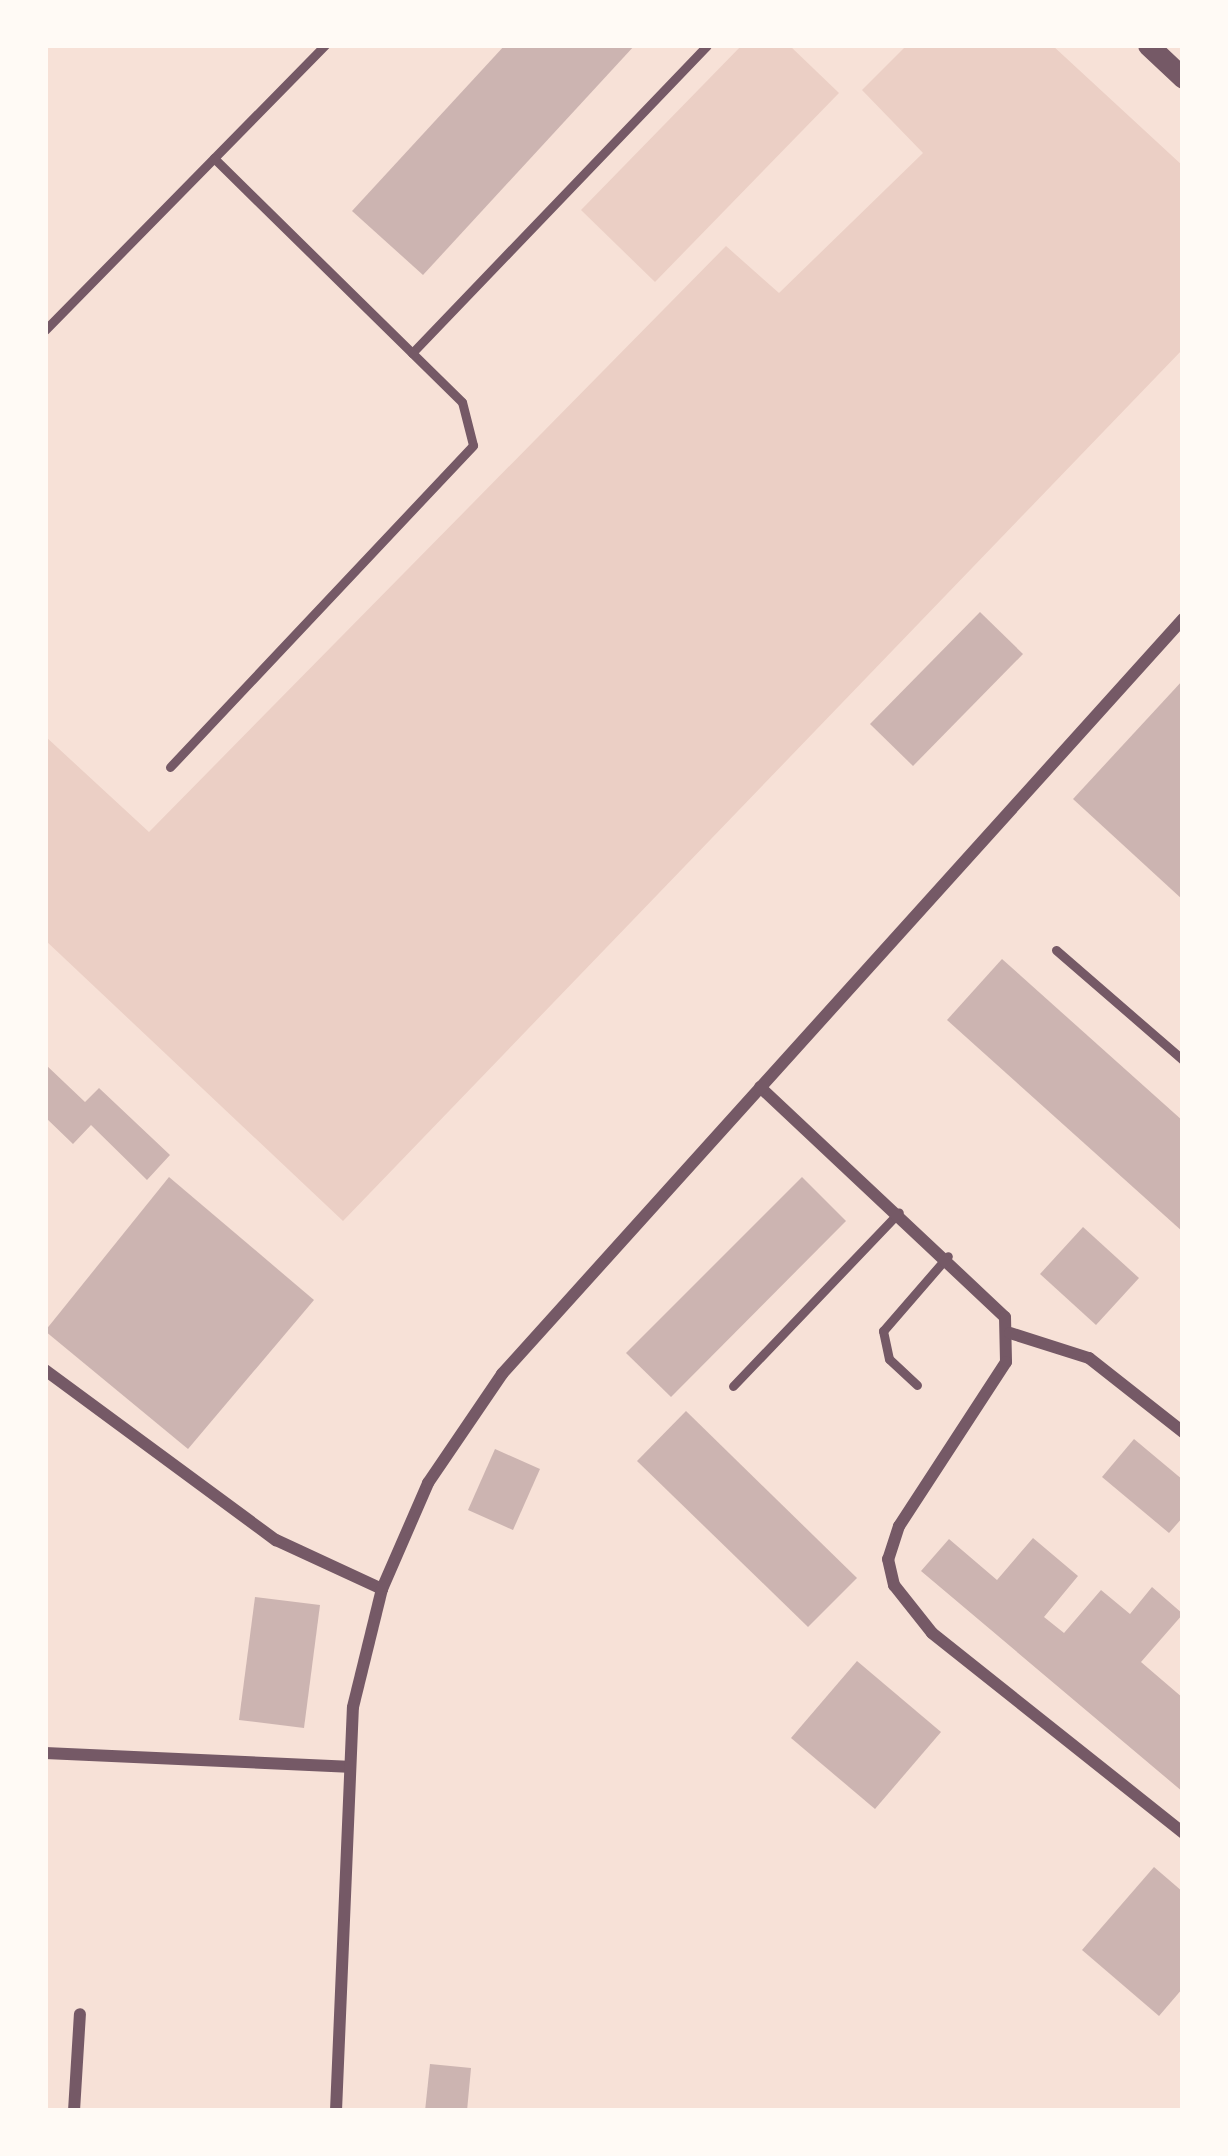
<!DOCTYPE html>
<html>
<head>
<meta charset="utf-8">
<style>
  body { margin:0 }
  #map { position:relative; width:1228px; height:2156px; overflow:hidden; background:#f7e1d7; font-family:"Archivo Narrow",sans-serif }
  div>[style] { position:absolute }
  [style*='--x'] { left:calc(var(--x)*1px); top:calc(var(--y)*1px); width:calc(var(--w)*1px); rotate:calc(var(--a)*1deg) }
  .green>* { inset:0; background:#ebcfc5 }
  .building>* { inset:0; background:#ccb4b1 }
  .service>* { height:9px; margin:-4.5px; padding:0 4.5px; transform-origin:4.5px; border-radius:4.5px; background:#755966 }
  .minor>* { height:12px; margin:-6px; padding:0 6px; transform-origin:6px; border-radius:6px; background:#755966 }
  .tertiary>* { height:21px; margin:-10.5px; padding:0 10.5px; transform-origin:10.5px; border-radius:10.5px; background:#755966 }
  span { translate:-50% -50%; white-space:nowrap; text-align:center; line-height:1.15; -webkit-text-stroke:9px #fffaf5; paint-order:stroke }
  .frame { position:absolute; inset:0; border:48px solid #fffaf5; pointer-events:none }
</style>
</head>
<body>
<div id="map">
  <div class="green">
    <i style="clip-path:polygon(742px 45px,789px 45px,839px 93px,655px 282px,581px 210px)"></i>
    <i style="clip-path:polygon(907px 45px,1052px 45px,1183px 166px,1183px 349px,343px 1221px,45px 940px,45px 736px,149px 832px,726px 246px,779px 293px,923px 153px,862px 90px)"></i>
  </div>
  <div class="building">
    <i style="clip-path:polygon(505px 45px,635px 45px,423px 275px,352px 211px)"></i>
    <i style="clip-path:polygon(980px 612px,1023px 654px,913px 766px,870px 724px)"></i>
    <i style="clip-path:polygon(1183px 680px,1183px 900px,1073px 799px)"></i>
    <i style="clip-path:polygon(1002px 959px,1183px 1121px,1183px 1232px,947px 1020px)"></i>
    <i style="clip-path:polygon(45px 1064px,85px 1102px,99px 1088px,170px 1155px,147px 1180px,91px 1125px,73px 1144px,45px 1117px)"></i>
    <i style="clip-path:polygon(169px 1177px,314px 1300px,188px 1449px,45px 1331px)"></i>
    <i style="clip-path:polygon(802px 1177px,846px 1221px,671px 1397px,626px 1353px)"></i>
    <i style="clip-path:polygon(1083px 1227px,1139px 1278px,1096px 1325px,1040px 1274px)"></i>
    <i style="clip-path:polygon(686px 1411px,857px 1578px,808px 1627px,637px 1461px)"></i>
    <i style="clip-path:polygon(1134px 1439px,1183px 1480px,1183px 1517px,1169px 1533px,1102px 1477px)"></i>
    <i style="clip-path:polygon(495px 1449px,540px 1469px,513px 1530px,468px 1510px)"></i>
    <i style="clip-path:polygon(1033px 1538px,1078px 1576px,1044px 1617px,1064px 1633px,1101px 1590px,1130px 1614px,1152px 1587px,1183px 1614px,1141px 1662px,1183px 1698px,1183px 1792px,921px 1571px,949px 1539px,997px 1580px)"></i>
    <i style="clip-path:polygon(255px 1597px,320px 1605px,304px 1728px,239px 1720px)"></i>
    <i style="clip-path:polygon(857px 1661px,941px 1732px,875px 1809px,791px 1738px)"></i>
    <i style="clip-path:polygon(1154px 1867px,1183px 1892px,1183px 1988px,1159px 2016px,1082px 1950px)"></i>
    <i style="clip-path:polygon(430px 2064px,471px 2068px,467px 2111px,425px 2111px)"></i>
  </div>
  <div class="service">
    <i style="--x:45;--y:330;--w:400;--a:-45.5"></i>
    <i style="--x:412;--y:353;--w:426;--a:-46.2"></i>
    <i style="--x:170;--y:767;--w:442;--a:-46.7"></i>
    <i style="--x:473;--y:445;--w:44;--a:-104.3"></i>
    <i style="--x:462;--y:402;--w:348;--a:-135.5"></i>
    <i style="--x:1056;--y:950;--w:168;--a:40.9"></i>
    <i style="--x:917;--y:1385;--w:38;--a:-137"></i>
    <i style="--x:889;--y:1359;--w:29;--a:-102"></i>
    <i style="--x:883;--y:1331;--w:99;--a:-49.1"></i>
    <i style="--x:733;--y:1386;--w:240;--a:-46.3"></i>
  </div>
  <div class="minor">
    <i style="--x:760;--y:1087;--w:336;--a:43.2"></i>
    <i style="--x:1005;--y:1317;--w:45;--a:88.7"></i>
    <i style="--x:1006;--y:1362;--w:196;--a:123.1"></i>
    <i style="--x:899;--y:1526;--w:35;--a:108"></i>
    <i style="--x:888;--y:1559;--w:27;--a:77"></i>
    <i style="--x:894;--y:1585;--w:61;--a:51.6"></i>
    <i style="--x:932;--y:1633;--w:321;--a:38.5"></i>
    <i style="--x:1010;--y:1333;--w:83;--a:17.6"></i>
    <i style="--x:1089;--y:1358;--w:120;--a:38.2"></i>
    <i style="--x:45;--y:1370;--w:287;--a:36.4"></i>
    <i style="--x:276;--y:1540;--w:117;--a:24.8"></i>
    <i style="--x:45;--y:1753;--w:303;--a:2.6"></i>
    <i style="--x:74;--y:2111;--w:97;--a:-86.5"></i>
    <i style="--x:336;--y:2111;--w:404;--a:-87.6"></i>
    <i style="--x:353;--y:1707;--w:122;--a:-76.2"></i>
    <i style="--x:382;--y:1589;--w:116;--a:-66.5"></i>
    <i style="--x:428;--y:1483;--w:132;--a:-55.8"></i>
    <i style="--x:502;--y:1374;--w:1017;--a:-47.95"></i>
  </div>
  <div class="tertiary">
    <i style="--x:1148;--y:45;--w:48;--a:43.3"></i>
  </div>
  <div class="frame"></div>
</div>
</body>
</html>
